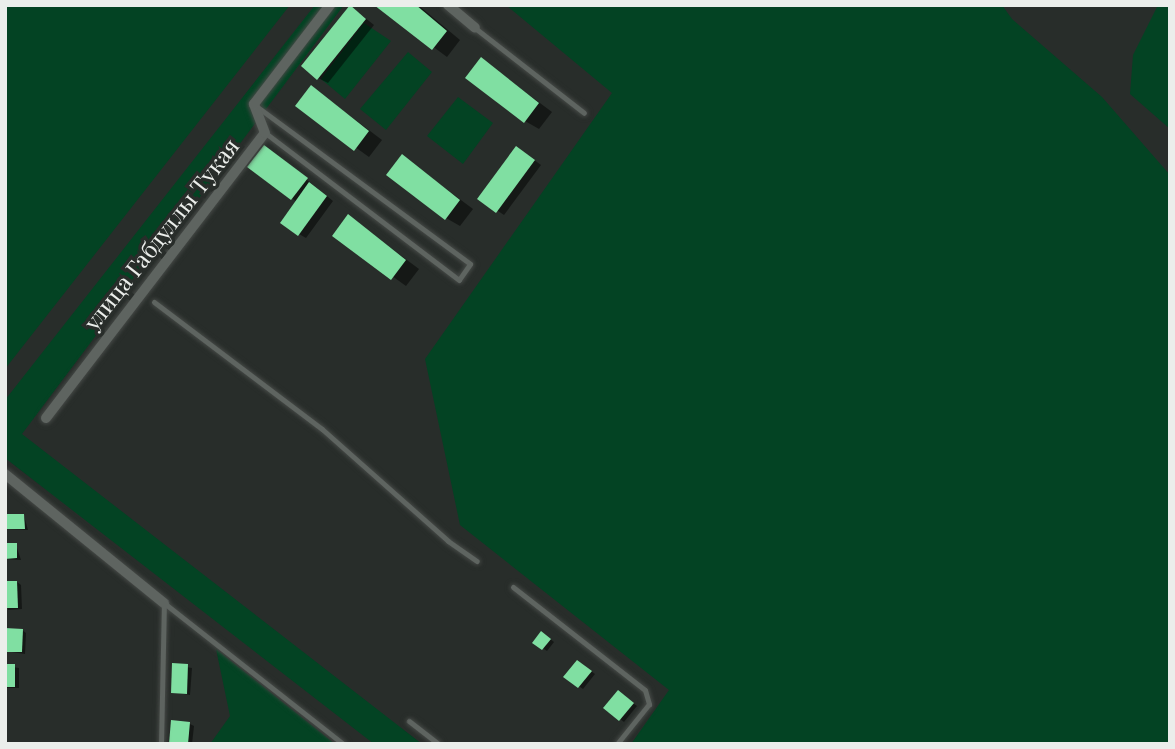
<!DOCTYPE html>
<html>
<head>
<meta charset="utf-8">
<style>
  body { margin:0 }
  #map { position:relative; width:1175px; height:749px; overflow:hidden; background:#282d2a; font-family:"Playfair Display",serif }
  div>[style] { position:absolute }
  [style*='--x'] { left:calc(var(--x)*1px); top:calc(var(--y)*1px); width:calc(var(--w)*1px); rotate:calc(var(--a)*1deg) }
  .green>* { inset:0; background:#034323 }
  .shadow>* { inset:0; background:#0007 }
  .building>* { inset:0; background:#80dfa2 }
  .roads { filter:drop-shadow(0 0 2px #454946) drop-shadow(0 0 2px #454946) }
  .lane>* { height:5px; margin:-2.5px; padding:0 2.5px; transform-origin:2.5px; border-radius:2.5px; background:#5e6460 }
  .street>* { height:10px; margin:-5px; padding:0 5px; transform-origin:5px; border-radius:5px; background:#5e6460 }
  span { translate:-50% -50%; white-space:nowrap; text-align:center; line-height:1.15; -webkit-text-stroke:7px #282d2a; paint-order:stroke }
  .street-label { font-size:23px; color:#ebeeeb }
  .frame { position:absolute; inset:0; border:7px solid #ebeeeb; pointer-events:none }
</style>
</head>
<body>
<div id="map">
  <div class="green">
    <i style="clip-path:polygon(5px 5px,290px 5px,5px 369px)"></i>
    <i style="clip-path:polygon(315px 5px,344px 5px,22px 434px,422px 744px,374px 744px,5px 458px,5px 400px)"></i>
    <i style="clip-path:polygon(506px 5px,1002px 5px,1012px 19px,1102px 97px,1170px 175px,1170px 744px,631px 744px,669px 690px,460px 525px,425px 359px,612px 93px)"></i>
    <i style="clip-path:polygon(1158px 5px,1170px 5px,1170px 129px,1130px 94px,1133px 55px)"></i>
    <i style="clip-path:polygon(364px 23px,391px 41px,345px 99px,321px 79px)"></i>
    <i style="clip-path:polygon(408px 52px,432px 72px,386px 130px,360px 109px)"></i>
    <i style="clip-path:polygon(458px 97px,493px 123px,463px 164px,427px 136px)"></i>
    <i style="clip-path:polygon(216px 649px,335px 744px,210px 744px,230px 716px)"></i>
  </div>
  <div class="shadow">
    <i style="clip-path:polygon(377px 5px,418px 5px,460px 40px,447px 57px)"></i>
    <i style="clip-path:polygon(359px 13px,374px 25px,328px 83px,318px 78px)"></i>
    <i style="clip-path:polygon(481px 59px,552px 112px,539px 129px,525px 121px)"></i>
    <i style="clip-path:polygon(312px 87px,382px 140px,369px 157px,298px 106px)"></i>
    <i style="clip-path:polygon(271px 151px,333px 201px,306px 238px,299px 234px,297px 202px,250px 167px)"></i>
    <i style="clip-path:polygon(523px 152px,541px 165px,504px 215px,480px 199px)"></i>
    <i style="clip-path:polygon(402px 156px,473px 209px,460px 226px,446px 218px)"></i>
    <i style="clip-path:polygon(348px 216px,419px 269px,406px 286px,335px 235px)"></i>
    <i style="clip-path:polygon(24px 516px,28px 530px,5px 529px)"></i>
    <i style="clip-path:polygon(16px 545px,21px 560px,5px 559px)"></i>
    <i style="clip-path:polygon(17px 582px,21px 585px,22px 609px,8px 610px,5px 583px)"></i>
    <i style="clip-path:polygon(22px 630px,26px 633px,25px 654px,5px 651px)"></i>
    <i style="clip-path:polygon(545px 635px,554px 642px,547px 651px,534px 642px)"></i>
    <i style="clip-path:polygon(581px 664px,595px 674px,583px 689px,566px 677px)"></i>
    <i style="clip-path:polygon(174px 665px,192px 668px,190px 695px,172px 692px)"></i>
    <i style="clip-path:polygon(5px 666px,19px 668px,19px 688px,5px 688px)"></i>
    <i style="clip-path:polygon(622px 695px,637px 706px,624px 722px,605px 708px)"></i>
    <i style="clip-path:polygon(190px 724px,194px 726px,192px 744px,171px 744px)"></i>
  </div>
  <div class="building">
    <i style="clip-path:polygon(350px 5px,366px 19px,317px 80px,301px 66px)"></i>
    <i style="clip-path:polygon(374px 5px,416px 5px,447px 31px,432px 50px)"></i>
    <i style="clip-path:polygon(481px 57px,539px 103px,524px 123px,465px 78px)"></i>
    <i style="clip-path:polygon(311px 85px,369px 131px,354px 151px,295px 106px)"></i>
    <i style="clip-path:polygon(264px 145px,308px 178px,291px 200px,247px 167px)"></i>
    <i style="clip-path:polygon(516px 146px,535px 160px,496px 213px,477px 199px)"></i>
    <i style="clip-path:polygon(402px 154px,460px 200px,445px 220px,386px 175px)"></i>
    <i style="clip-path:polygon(309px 182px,327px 196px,298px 236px,280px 223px)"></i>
    <i style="clip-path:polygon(348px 214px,406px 260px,391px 280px,332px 236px)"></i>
    <i style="clip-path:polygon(5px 514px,24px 514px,25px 529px,5px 529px)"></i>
    <i style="clip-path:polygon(5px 543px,17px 543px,17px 558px,5px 559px)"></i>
    <i style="clip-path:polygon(5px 581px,17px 581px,18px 608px,5px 608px)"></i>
    <i style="clip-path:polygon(5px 628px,23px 629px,22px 652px,5px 652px)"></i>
    <i style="clip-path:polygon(541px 631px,551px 639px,542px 650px,532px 643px)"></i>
    <i style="clip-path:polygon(577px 660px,592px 671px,578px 688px,563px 677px)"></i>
    <i style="clip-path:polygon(172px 663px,188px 664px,187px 694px,171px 693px)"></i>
    <i style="clip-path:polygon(5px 664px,15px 664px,15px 687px,5px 687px)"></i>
    <i style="clip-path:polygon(618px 690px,634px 703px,619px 721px,603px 708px)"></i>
    <i style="clip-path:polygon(171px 720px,190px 722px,188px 744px,169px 744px)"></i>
  </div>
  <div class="roads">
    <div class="lane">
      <i style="--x:475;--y:28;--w:138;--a:37.9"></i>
      <i style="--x:256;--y:106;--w:266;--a:36.4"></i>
      <i style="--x:470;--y:264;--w:19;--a:125"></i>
      <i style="--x:459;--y:280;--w:243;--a:-142.8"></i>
      <i style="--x:154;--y:302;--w:211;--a:37.1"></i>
      <i style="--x:322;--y:429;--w:169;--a:41.6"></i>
      <i style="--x:448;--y:541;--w:35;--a:35"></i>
      <i style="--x:513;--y:587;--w:167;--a:38"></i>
      <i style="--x:645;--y:690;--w:15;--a:74"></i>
      <i style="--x:649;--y:704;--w:51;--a:128.7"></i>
      <i style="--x:164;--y:603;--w:228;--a:38.2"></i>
      <i style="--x:409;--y:721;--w:37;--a:38"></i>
      <i style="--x:161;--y:744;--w:141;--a:-88.8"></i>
    </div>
    <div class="street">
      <i style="--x:448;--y:5;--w:35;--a:40"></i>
      <i style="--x:46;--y:418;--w:359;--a:-52.5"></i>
      <i style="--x:265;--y:133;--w:31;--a:-111"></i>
      <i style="--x:254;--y:104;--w:125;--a:-52.5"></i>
      <i style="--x:5;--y:474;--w:205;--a:39.1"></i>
    </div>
  </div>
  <div class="street-label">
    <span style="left:161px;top:234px;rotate:-52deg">улица Габдуллы Тукая</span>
  </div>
  <div class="frame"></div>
</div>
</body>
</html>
